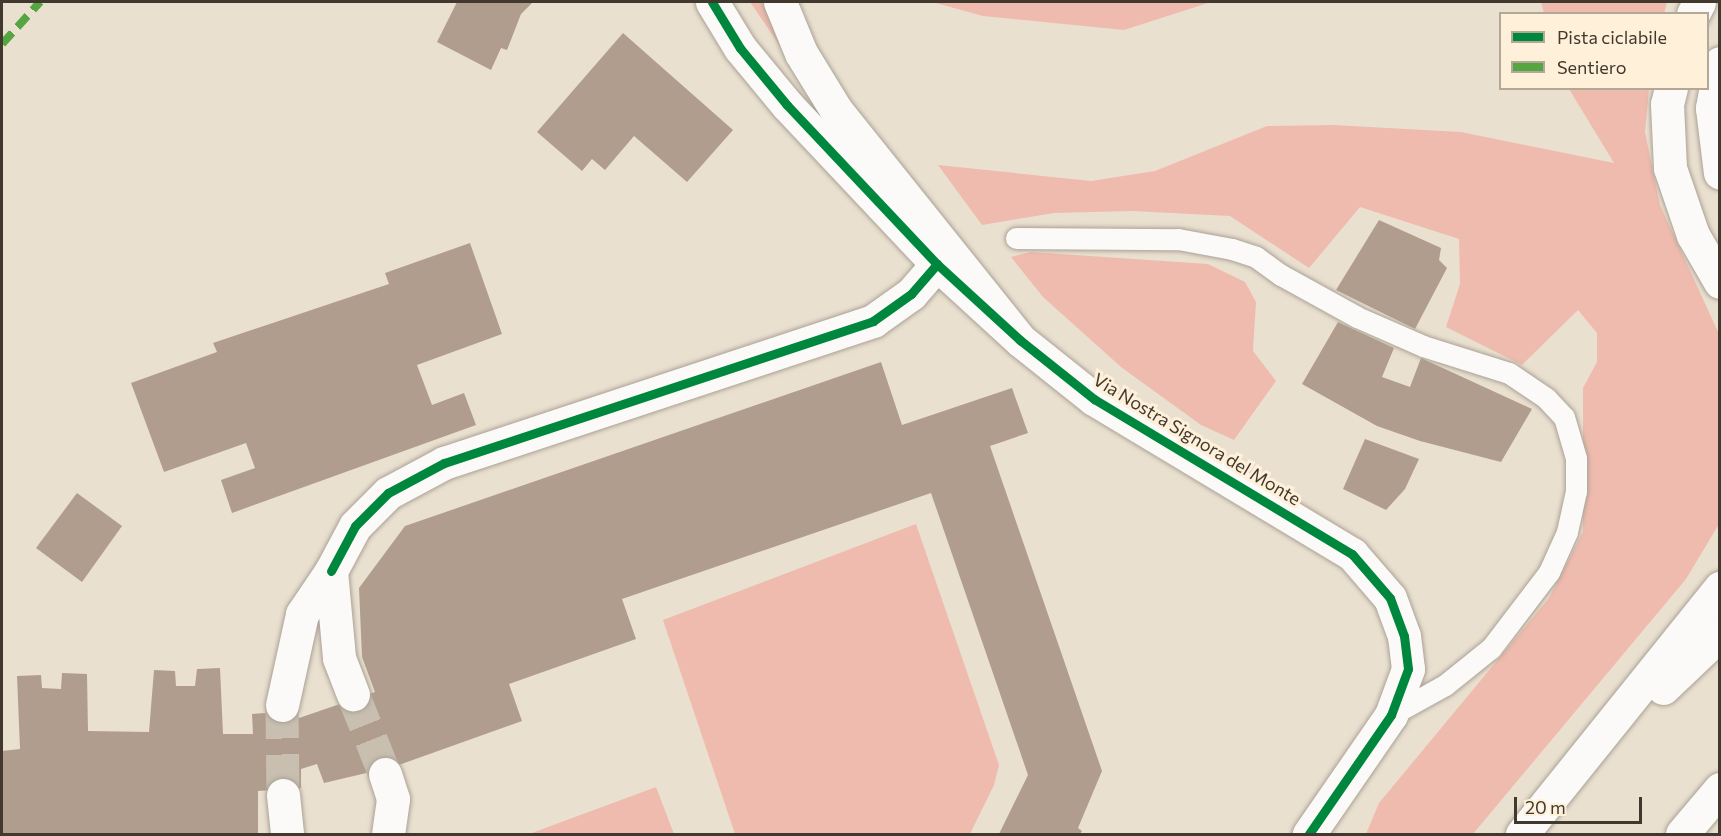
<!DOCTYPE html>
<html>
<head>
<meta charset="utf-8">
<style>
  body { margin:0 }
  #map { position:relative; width:1721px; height:836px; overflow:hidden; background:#eae0d0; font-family:Commissioner,sans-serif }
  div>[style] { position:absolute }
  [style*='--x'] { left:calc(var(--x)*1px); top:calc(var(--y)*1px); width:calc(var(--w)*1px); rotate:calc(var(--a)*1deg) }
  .green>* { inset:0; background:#efbbae }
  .building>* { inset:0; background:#b09d8d }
  .minor-tunnel>* { height:33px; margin-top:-16.5px; transform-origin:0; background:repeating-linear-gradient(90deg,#c8bfb0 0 33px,transparent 0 49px) }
  .roads { filter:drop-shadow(0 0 2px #aaa296) drop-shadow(0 0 2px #aaa296) }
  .service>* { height:21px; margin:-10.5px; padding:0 10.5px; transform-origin:10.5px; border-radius:10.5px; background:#fcfaf8 }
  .minor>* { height:33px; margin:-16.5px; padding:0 16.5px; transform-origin:16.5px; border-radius:16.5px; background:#fcfaf8 }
  .tertiary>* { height:33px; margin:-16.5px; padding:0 16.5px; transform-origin:16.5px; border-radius:16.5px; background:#fcfaf8 }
  .motorway>* { height:33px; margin:-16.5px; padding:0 16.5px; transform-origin:16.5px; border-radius:16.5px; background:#fcfaf8 }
  .quiet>* { height:8px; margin-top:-4px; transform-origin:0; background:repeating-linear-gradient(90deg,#55a643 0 15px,transparent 0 23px) }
  .cycleway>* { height:9px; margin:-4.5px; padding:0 4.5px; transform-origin:4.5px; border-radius:4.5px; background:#00873e }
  span { translate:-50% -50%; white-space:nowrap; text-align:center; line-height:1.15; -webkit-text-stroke:6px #fff0da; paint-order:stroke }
  .street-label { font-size:18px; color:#41392e }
  .frame { position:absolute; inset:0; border:3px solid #41392e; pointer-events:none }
  .legend { position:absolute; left:1499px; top:12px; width:210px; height:78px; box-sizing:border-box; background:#fff0da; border:2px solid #b3a795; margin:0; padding:8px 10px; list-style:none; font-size:18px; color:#41392e }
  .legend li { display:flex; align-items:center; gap:12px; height:30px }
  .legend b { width:30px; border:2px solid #b3a795 }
  .scale { position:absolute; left:1514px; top:797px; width:128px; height:27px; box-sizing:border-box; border:3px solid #41392e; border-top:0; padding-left:8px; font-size:18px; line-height:21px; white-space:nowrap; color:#41392e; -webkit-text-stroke:4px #fff0da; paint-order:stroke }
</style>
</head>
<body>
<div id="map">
  <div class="green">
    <i style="clip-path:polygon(750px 2px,770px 2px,791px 62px)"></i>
    <i style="clip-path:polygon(932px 2px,1211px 2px,1124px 30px,983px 16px)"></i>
    <i style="clip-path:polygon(1541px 2px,1667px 2px,1664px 14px,1544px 13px)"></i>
    <i style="clip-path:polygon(1569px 89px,1649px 89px,1645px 132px,1660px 205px,1719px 334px,1719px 524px,1686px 579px,1473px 834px,1366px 834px,1379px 803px,1549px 598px,1583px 532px,1583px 388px,1597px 362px,1597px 333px,1578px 310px,1522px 365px,1446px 327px,1460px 284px,1459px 239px,1360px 207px,1309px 268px,1230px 216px,1132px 211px,1054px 213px,982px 225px,938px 165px,1091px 181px,1155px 171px,1267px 126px,1333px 125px,1461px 132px,1614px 163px)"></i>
    <i style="clip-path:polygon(1031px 252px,1208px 264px,1245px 282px,1256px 302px,1253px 351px,1276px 381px,1234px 440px,1201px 425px,1121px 367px,1043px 297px,1011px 257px)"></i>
    <i style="clip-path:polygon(916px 524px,999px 765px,994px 785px,970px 834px,735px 834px,663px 620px)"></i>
    <i style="clip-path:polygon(656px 787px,674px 834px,529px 834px)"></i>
  </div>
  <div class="building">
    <i style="clip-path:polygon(457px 2px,533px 2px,521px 14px,507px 50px,501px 48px,491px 70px,437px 42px)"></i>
    <i style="clip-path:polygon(623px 33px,733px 130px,687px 182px,634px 136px,605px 170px,592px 159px,582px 171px,537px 132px)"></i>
    <i style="clip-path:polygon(1379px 220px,1441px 248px,1439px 260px,1447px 268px,1415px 329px,1336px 290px)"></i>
    <i style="clip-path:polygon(470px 243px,502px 334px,417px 365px,432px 405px,464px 393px,476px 425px,232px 513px,221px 480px,255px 468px,246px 443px,164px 472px,131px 383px,217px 352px,213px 343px,389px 284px,385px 273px)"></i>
    <i style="clip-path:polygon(1338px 322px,1394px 348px,1382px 377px,1410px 387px,1421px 358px,1532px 409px,1501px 462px,1420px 441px,1377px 426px,1302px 384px)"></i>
    <i style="clip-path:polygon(881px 362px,902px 425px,1012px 388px,1028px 433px,990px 446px,1102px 771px,1078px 828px,1082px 831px,1080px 834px,999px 834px,1028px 775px,931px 493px,622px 599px,636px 639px,509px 684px,522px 721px,396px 766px,324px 783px,317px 764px,301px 769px,301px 788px,258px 791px,258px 834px,2px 834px,2px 751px,20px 749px,17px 676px,41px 675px,42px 688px,61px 689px,62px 673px,87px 674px,88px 731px,149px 732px,154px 670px,175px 671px,176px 686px,195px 686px,197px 669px,220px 668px,223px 734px,253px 734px,252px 714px,296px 711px,299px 718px,375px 692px,362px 657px,359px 588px,405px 526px)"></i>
    <i style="clip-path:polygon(1365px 439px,1419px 459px,1405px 489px,1386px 510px,1343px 489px)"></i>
    <i style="clip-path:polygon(77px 493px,122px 526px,82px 582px,36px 548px)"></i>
  </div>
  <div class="minor-tunnel">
    <i style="--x:353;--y:694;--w:86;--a:68.2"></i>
    <i style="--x:282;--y:705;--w:90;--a:89.4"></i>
  </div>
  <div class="roads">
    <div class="service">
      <i style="--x:1016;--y:238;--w:162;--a:0.4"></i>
      <i style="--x:1178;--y:239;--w:55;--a:10.5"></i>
      <i style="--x:1232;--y:249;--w:25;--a:18"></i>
      <i style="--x:1256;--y:257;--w:31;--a:36"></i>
      <i style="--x:1281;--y:275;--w:87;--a:28.9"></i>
      <i style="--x:1357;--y:317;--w:72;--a:23.7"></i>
      <i style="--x:1423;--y:346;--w:90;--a:17.4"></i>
      <i style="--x:1509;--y:373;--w:45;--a:34"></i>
      <i style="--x:1546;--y:398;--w:26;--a:47"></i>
      <i style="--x:1564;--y:417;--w:43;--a:73.7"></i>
      <i style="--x:1576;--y:458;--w:33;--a:90"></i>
      <i style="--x:1576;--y:491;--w:42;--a:102.4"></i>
      <i style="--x:1567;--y:532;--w:44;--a:114.2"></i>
      <i style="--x:1549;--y:572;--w:96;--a:127.3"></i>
      <i style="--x:1491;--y:648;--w:59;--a:141.2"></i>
      <i style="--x:1445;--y:685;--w:62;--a:150.9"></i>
    </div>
    <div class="minor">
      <i style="--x:331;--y:571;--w:51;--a:-61.9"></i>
      <i style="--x:355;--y:526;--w:47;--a:-45"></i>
      <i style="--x:388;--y:493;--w:64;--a:-28.2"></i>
      <i style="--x:444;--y:463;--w:452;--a:-18.3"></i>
      <i style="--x:873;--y:321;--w:47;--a:-35.4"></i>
      <i style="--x:911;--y:294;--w:40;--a:-49"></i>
      <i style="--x:282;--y:705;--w:93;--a:-77.6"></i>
      <i style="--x:302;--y:614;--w:52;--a:-56"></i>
      <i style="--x:331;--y:571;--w:87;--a:84.7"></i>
      <i style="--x:339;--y:658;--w:39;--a:69"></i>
      <i style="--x:385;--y:774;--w:26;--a:72"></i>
      <i style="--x:393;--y:799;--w:35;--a:98"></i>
      <i style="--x:283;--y:795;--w:39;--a:84"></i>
    </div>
    <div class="tertiary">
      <i style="--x:712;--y:2;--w:54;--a:58.7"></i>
      <i style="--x:740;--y:48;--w:74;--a:50.5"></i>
      <i style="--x:787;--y:105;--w:219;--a:46.7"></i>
      <i style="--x:937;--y:264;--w:113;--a:42.5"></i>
      <i style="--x:1020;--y:340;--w:95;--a:38.6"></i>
      <i style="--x:1094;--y:399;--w:301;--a:31"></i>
      <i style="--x:1352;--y:554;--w:58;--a:49.2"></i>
      <i style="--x:1390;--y:598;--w:40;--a:69.8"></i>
      <i style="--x:1404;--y:636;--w:33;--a:83"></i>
      <i style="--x:1408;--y:669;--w:49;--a:110.3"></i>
      <i style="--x:1391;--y:715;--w:145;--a:124.6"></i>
    </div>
    <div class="motorway">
      <i style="--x:780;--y:2;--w:55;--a:67.6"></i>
      <i style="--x:801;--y:53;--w:67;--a:58.4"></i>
      <i style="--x:836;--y:110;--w:295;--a:51.3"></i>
      <i style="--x:1693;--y:14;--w:13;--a:-63"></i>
      <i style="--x:1720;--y:63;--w:46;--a:100.1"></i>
      <i style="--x:1712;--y:108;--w:65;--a:83"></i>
      <i style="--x:1671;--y:88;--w:16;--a:104"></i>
      <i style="--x:1667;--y:104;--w:64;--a:87.3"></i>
      <i style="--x:1670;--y:168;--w:71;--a:71.1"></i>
      <i style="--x:1693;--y:235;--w:54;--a:60.1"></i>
      <i style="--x:1663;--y:688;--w:79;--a:-43.5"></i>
      <i style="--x:1522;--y:834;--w:316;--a:-51.2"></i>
      <i style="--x:1682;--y:834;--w:59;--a:-49.8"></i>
    </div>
  </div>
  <div class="quiet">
    <i style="--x:2;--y:44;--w:57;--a:-47.9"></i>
  </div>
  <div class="cycleway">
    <i style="--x:712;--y:2;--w:54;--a:58.7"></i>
    <i style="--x:740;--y:48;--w:74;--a:50.5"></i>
    <i style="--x:787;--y:105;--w:219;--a:46.7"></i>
    <i style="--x:937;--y:264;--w:113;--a:42.5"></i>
    <i style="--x:1020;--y:340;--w:95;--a:38.6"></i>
    <i style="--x:1094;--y:399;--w:301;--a:31"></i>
    <i style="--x:1352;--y:554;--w:58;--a:49.2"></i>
    <i style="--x:1390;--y:598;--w:40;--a:69.8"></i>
    <i style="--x:1404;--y:636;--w:33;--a:83"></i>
    <i style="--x:1408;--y:669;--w:49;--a:110.3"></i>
    <i style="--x:1391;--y:715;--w:145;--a:124.6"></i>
    <i style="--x:331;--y:571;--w:51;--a:-61.9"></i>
    <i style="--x:355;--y:526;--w:47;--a:-45"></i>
    <i style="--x:388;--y:493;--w:64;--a:-28.2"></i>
    <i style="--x:444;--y:463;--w:452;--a:-18.3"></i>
    <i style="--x:873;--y:321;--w:47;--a:-35.4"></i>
    <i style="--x:911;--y:294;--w:40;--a:-49"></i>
  </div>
  <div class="street-label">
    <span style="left:1197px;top:439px;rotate:31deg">Via Nostra Signora del Monte</span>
  </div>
  <div class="frame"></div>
  <ul class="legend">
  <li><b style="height:8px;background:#00873e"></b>Pista ciclabile</li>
  <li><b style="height:8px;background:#55a643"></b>Sentiero</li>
  </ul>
  <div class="scale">20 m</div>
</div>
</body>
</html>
